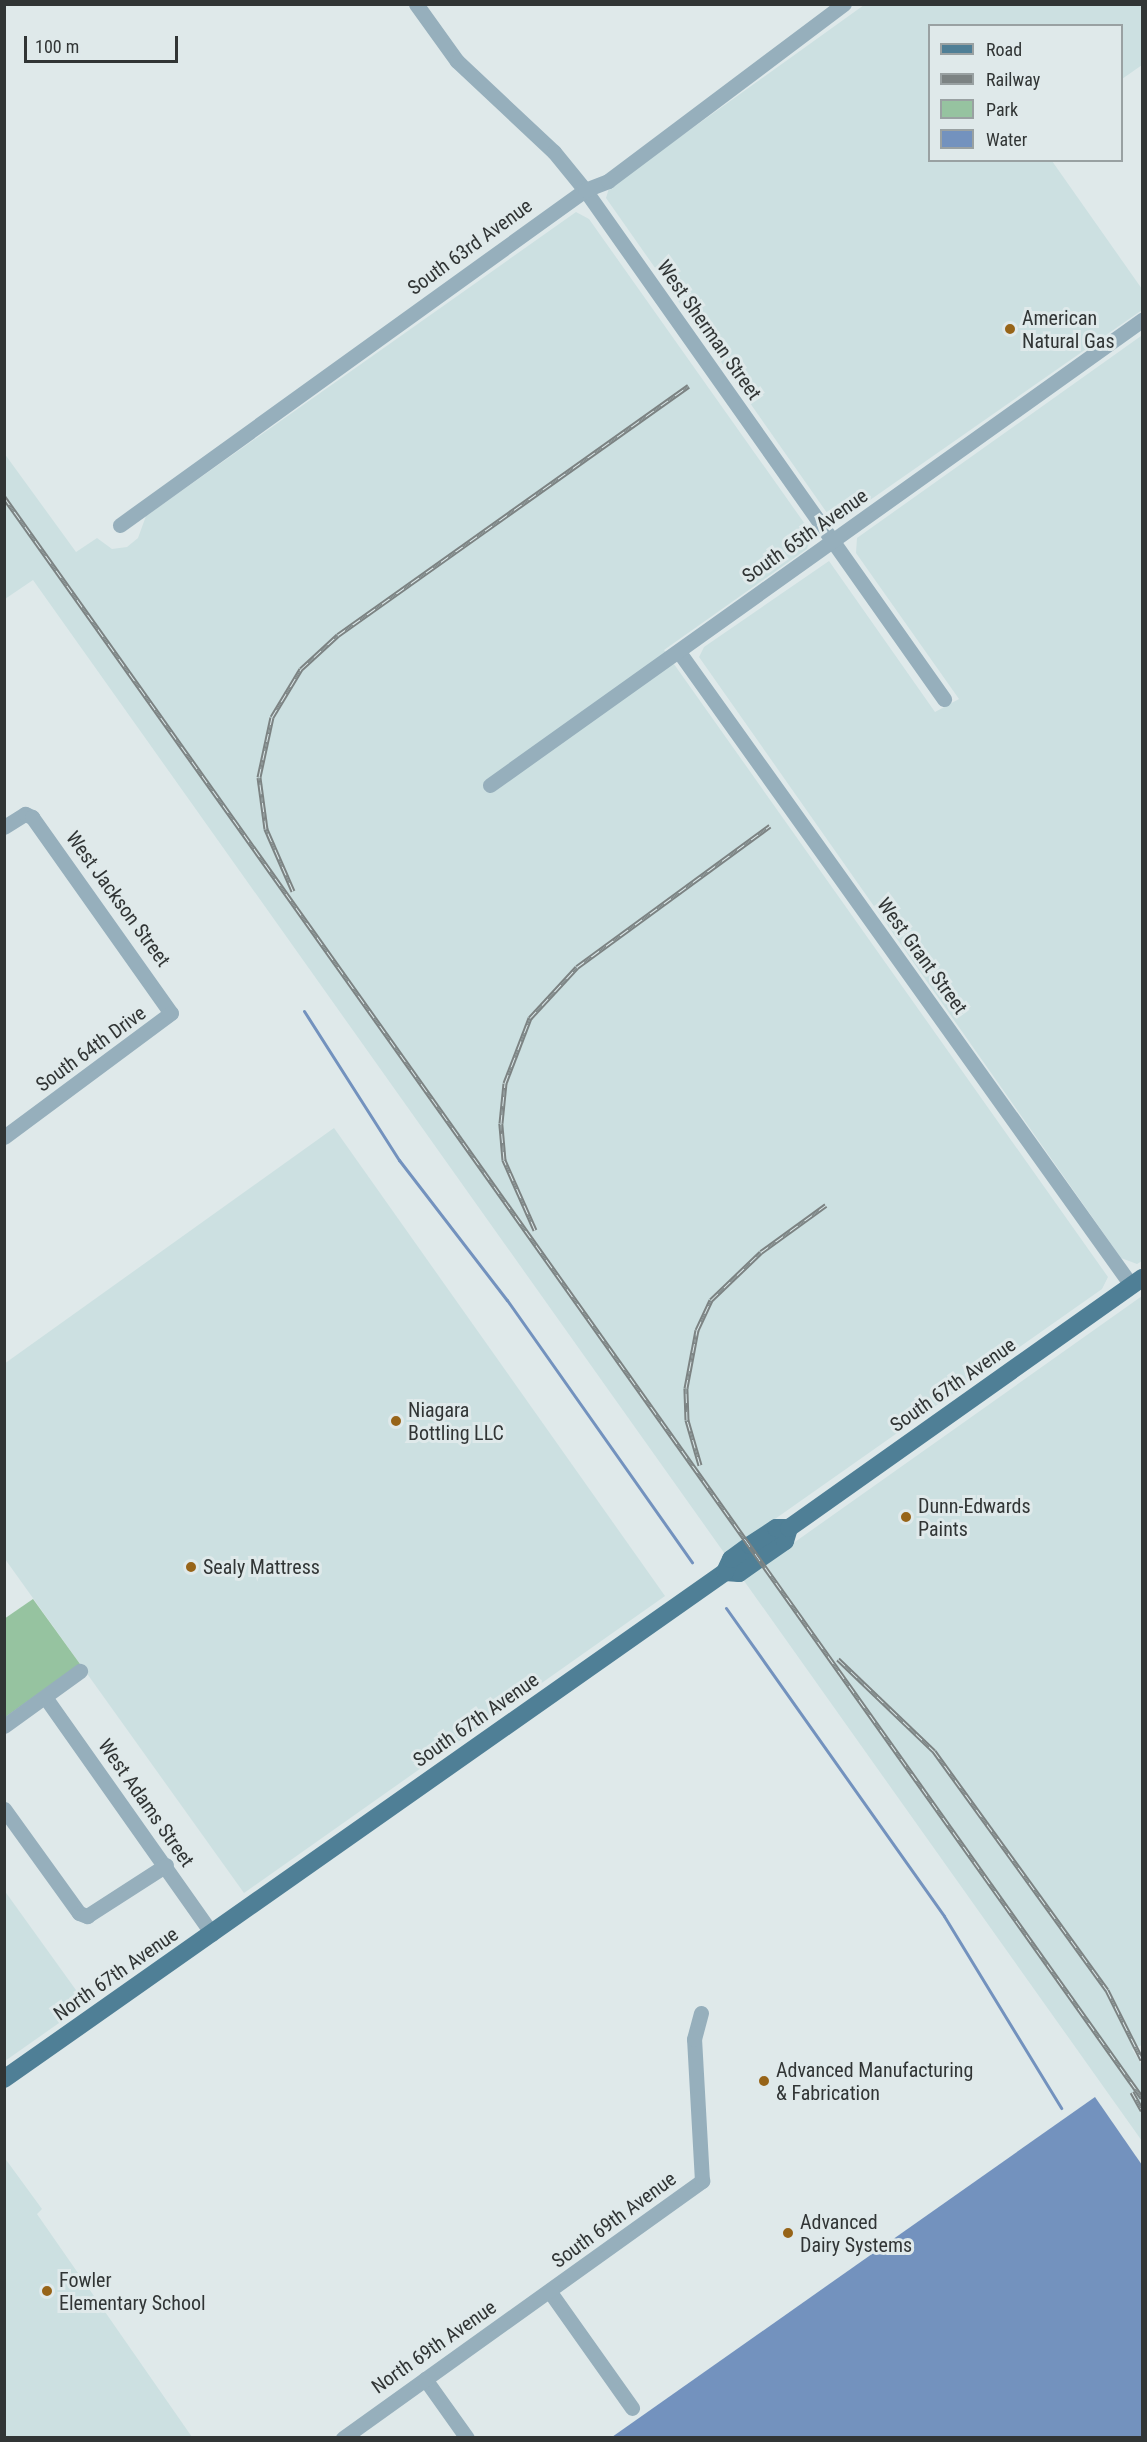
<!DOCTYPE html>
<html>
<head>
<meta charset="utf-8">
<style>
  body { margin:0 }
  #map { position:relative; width:1147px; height:2442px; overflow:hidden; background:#dfe9ea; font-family:"Roboto Condensed",sans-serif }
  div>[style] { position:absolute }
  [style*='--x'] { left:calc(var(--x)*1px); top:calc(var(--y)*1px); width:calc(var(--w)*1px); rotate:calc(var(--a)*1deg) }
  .built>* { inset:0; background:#cce0e1 }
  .green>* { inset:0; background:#96c3a0 }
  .water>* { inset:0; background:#7392be }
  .stream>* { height:3px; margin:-1.5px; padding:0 1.5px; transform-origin:1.5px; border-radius:1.5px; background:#7392be }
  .minor>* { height:15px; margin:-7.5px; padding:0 7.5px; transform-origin:7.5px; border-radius:7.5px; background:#96afbc }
  .major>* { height:18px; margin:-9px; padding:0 9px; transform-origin:9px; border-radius:9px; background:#4f7f96 }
  .rail>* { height:5px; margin-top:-2.5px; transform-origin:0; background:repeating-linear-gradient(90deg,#dfe9ea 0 9px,#7c8383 0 18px); box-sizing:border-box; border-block:2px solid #7c8383 }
  .dots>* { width:16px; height:16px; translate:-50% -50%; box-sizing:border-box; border:3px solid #dfe9ea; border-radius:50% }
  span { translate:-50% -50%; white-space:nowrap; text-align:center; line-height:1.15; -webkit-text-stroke:6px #dfe9ea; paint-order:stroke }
  .street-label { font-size:20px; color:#313535 }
  .poi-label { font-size:20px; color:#313535 }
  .left { translate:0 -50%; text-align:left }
  .frame { position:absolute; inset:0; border:6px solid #313535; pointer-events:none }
  .legend { position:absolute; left:928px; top:24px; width:195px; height:138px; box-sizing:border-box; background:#dfe9ea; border:2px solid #99a1a2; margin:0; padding:8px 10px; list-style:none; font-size:18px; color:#313535 }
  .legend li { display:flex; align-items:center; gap:12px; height:30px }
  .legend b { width:30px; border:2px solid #99a1a2 }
  .scale { position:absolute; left:24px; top:36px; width:154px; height:27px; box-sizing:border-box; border:3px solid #313535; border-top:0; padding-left:8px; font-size:18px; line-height:21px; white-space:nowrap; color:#313535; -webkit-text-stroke:4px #dfe9ea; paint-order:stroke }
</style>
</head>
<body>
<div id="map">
  <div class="built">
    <i style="clip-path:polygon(864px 5px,1142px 5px,1142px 65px,1122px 79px,1122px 26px,930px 26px,930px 160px,1052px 161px,1142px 289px,1142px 310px,840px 521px,832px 520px,606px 198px,609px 188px)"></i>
    <i style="clip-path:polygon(576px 212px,589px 219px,812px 534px,807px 549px,664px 650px,1108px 1277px,1102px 1289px,765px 1526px,785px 1549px,1142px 1296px,1142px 2045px,1132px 2049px,1142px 2065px,1142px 2141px,33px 580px,5px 599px,4px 453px,76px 552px,97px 538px,112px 549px,127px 547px,138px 538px,146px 516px)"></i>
    <i style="clip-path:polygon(1141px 336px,1142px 1261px,1137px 1264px,1121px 1258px,699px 657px,704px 647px,829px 561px,935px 712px,959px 699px,856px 553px,857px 538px)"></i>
    <i style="clip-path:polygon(334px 1128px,665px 1596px,244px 1893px,5px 1559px,4px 1364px)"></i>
    <i style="clip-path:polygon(4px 1890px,86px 2004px,5px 2061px,4px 2061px)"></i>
    <i style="clip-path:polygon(4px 2157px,42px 2209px,37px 2214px,192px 2437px,5px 2437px)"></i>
  </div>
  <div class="green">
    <i style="clip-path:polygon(33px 1599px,80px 1664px,4px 1718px,4px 1619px)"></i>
  </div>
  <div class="water">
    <i style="clip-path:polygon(1095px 2097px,1142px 2165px,1142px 2437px,612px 2437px)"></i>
  </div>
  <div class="stream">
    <i style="--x:304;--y:1011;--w:177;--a:57.5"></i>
    <i style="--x:399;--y:1160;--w:177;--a:52.4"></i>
    <i style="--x:507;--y:1300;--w:321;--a:54.8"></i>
    <i style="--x:726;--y:1608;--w:377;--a:54.7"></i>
    <i style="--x:944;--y:1916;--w:225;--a:58.6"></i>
  </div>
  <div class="minor">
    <i style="--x:416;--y:4;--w:70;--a:54.3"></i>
    <i style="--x:457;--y:61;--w:133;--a:43.2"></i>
    <i style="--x:554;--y:152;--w:49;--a:50.8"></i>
    <i style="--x:585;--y:190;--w:623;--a:54.8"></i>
    <i style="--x:120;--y:525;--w:573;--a:-35.77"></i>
    <i style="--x:585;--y:190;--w:25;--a:-21"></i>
    <i style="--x:608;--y:181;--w:295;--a:-36.9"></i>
    <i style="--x:679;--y:652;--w:778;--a:54.47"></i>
    <i style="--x:490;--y:785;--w:801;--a:-35.5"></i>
    <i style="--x:4;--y:827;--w:25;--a:-32"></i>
    <i style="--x:25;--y:814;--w:8;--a:23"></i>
    <i style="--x:32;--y:817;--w:240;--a:54.7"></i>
    <i style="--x:171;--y:1013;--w:208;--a:143.4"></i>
    <i style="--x:45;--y:1697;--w:290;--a:54.8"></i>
    <i style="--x:4;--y:1726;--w:94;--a:-35.9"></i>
    <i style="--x:4;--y:1809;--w:128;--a:54.2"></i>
    <i style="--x:79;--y:1913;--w:9;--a:21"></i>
    <i style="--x:87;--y:1916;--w:94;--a:-32.8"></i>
    <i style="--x:550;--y:2292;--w:142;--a:54.7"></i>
    <i style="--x:425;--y:2379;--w:72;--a:54.6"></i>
    <i style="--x:343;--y:2438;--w:442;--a:-35.6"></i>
    <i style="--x:702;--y:2181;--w:142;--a:-93.2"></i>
    <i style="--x:694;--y:2039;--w:27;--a:-75"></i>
  </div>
  <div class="major">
    <i style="--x:725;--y:1572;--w:14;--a:4"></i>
    <i style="--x:739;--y:1573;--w:56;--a:-34.8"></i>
    <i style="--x:785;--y:1541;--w:14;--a:-73"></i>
    <i style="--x:4;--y:2079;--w:881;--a:-35.11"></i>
    <i style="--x:725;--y:1572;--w:14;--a:-65"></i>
    <i style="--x:731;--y:1559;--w:24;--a:-36"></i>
    <i style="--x:750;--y:1545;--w:31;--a:-33"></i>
    <i style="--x:776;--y:1528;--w:13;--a:0"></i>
    <i style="--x:789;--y:1528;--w:433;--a:-35.3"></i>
  </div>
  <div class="rail">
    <i style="--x:4;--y:497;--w:1964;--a:54.59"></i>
    <i style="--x:293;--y:891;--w:68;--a:-113.5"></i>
    <i style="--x:266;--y:829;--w:52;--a:-97.7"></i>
    <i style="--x:259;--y:777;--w:61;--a:-77.8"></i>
    <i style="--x:272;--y:717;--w:56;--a:-58.9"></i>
    <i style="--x:301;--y:669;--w:50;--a:-42.6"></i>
    <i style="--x:338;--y:635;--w:430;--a:-35.4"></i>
    <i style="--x:535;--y:1230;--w:77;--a:-113.9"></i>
    <i style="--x:504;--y:1160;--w:37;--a:-95"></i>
    <i style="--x:501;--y:1123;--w:40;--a:-84.3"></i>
    <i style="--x:505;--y:1083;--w:70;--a:-69"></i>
    <i style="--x:530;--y:1018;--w:69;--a:-47.3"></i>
    <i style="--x:577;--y:967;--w:239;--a:-36.2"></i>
    <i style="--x:700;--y:1465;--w:47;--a:-106.1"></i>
    <i style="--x:687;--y:1420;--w:32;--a:-92"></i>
    <i style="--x:686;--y:1388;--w:59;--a:-79.3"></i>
    <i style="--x:697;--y:1330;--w:33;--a:-65"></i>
    <i style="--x:711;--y:1300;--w:69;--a:-43.8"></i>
    <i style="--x:761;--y:1252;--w:80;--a:-35.9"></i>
    <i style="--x:838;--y:1659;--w:133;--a:43.8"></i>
    <i style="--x:934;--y:1751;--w:295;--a:54.1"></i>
    <i style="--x:1107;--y:1990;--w:78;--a:63.4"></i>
    <i style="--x:1132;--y:2092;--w:21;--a:61"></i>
  </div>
  <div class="dots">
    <i style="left:1010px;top:329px;background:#976418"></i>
    <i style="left:396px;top:1421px;background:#976418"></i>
    <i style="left:906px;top:1517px;background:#976418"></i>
    <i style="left:191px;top:1567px;background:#976418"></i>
    <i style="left:764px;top:2081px;background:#976418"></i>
    <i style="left:788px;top:2233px;background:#976418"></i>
    <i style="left:47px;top:2291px;background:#976418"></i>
  </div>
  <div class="street-label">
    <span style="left:470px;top:247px;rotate:-36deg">South 63rd Avenue</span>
    <span style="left:709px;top:330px;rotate:55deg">West Sherman Street</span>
    <span style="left:805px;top:536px;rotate:-35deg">South 65th Avenue</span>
    <span style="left:118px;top:899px;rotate:54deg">West Jackson Street</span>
    <span style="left:922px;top:956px;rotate:54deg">West Grant Street</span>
    <span style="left:91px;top:1049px;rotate:-36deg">South 64th Drive</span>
    <span style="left:953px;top:1385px;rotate:-35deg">South 67th Avenue</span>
    <span style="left:476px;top:1720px;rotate:-35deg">South 67th Avenue</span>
    <span style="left:146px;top:1803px;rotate:55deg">West Adams Street</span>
    <span style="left:116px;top:1974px;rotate:-35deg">North 67th Avenue</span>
    <span style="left:614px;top:2220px;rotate:-36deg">South 69th Avenue</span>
    <span style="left:434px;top:2347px;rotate:-35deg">North 69th Avenue</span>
  </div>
  <div class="poi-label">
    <span class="left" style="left:1022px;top:330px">American<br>Natural Gas</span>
    <span class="left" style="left:408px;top:1422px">Niagara<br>Bottling LLC</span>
    <span class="left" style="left:918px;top:1518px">Dunn-Edwards<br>Paints</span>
    <span class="left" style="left:203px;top:1567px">Sealy Mattress</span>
    <span class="left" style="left:776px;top:2082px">Advanced Manufacturing<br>&amp; Fabrication</span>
    <span class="left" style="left:800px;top:2234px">Advanced<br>Dairy Systems</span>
    <span class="left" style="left:59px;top:2292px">Fowler<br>Elementary School</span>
  </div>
  <div class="frame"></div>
  <ul class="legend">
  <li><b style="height:8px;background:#4f7f96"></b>Road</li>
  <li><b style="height:8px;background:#7c8383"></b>Railway</li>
  <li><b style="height:16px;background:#96c3a0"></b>Park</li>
  <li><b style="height:16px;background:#7392be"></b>Water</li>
  </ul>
  <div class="scale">100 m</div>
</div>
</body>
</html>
